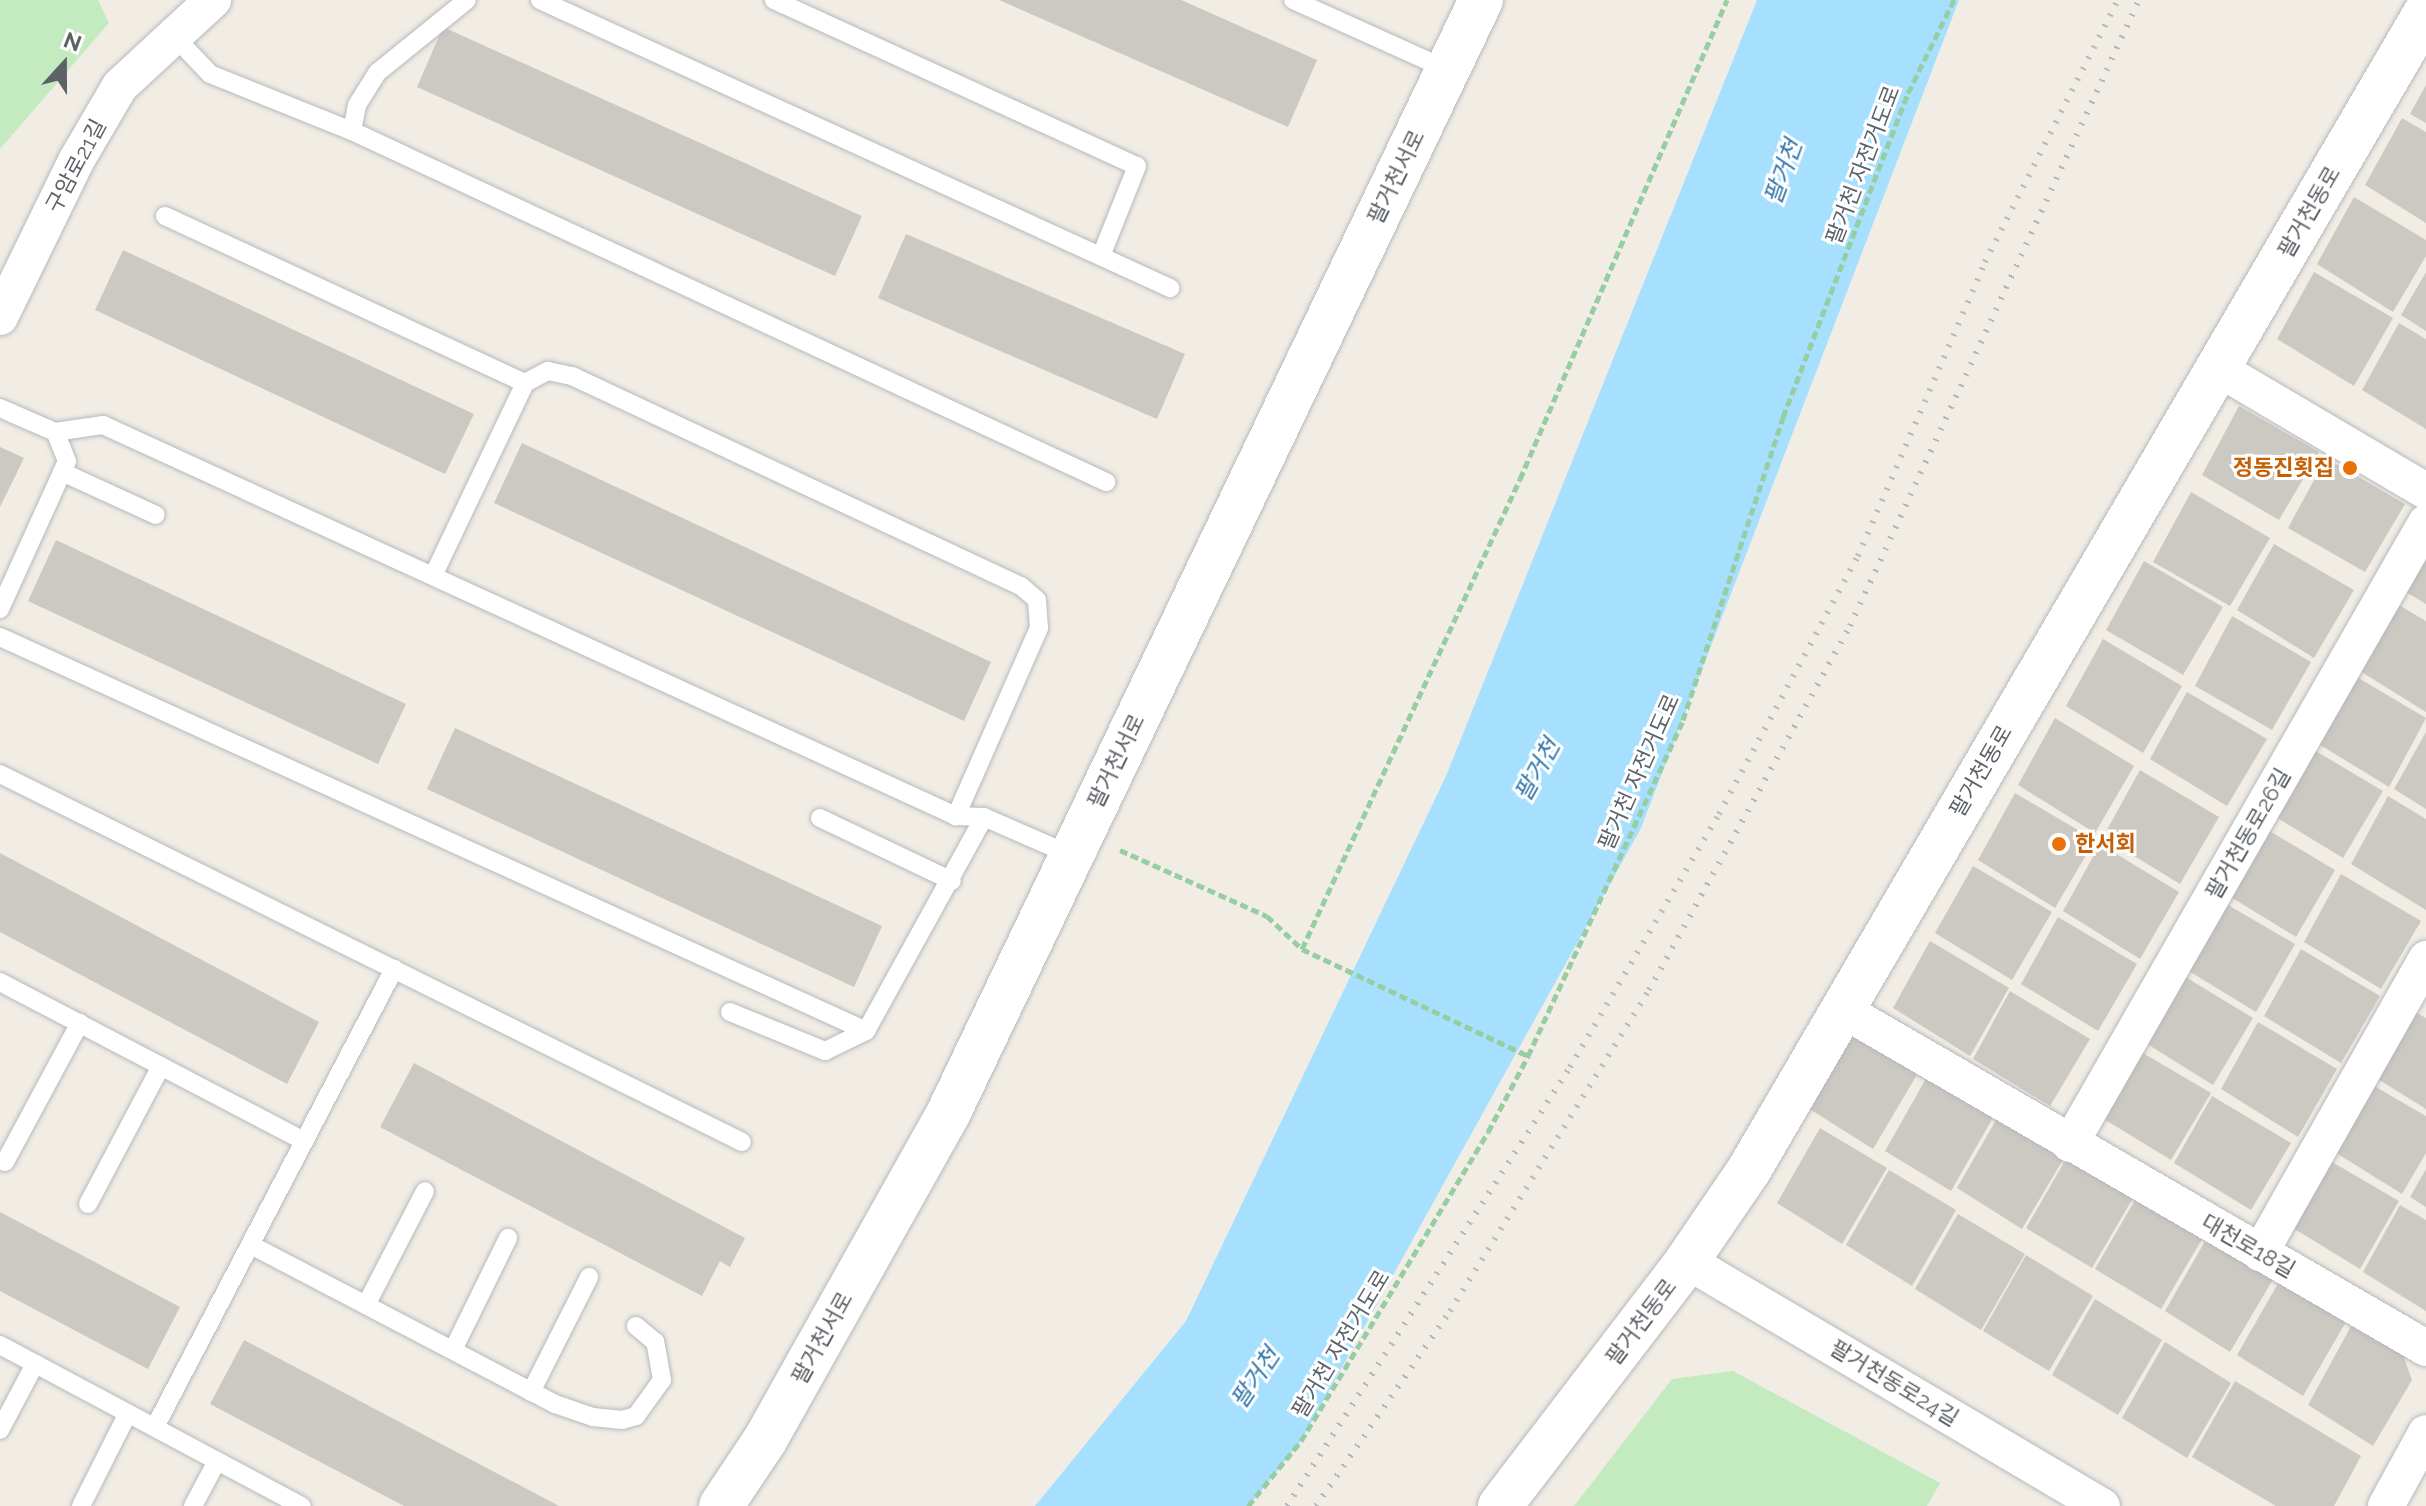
<!DOCTYPE html>
<html>
<head>
<meta charset="utf-8">
<style>
  body { margin:0 }
  #map { position:relative; width:2426px; height:1506px; overflow:hidden; background:#f1ede5; font-family:Raleway,"Noto Sans KR",sans-serif }
  div>[style] { position:absolute }
  [style*='--x'] { left:calc(var(--x)*1px); top:calc(var(--y)*1px); width:calc(var(--w)*1px); rotate:calc(var(--a)*1deg) }
  .green>* { inset:0; background:#c3ebbf }
  .water>* { inset:0; background:#a7e0ff }
  .building>* { inset:0; background:#ccc8c2 }
  .path>* { height:5px; margin-top:-2.5px; transform-origin:0; background:repeating-linear-gradient(90deg,#97cda2 0 8px,transparent 0 12px) }
  .roads { filter:drop-shadow(0 0 2px #b6b9bd) drop-shadow(0 0 2px #b6b9bd) }
  .lane>* { height:18px; margin:-9px; padding:0 9px; transform-origin:9px; border-radius:9px; background:#fff }
  .street>* { height:36px; margin:-18px; padding:0 18px; transform-origin:18px; border-radius:18px; background:#fff }
  .secondary>* { height:44px; margin:-22px; padding:0 22px; transform-origin:22px; border-radius:22px; background:#fff }
  .rail>* { height:6px; margin-top:-3px; transform-origin:0; background:repeating-linear-gradient(90deg,#b6b7b8 0 2px,transparent 0 12px) }
  .dots>* { width:22px; height:22px; translate:-50% -50%; box-sizing:border-box; border:4px solid #fff; border-radius:50% }
  span { translate:-50% -50%; white-space:nowrap; text-align:center; line-height:1.15; -webkit-text-stroke:6px #fff; paint-order:stroke }
  .street-label { font-size:22px; color:#5d6267 }
  .food-label { font-size:22px; color:#c56008; font-weight:700 }
  .right { translate:-100% -50%; text-align:right }
  .left { translate:0 -50%; text-align:left }
  .water-label { font-size:24px; color:#37a; font-style:italic }
  .north { position:absolute; left:24px; top:24px; width:80px; height:80px; -webkit-text-stroke:6px #fff; paint-order:stroke; rotate:21deg; font-size:22px; font-weight:700; line-height:32px; text-align:center; color:#5d6267 }
  .north::after { content:''; display:block; margin:auto; width:28px; height:36px; background:#5d6267; clip-path:polygon(50% 0,100% 100%,50% 72%,0 100%) }
</style>
</head>
<body>
<div id="map">
  <div class="green">
    <i style="clip-path:polygon(0 0,98px 0,109px 23px,0 149px)"></i>
    <i style="clip-path:polygon(1733px 1371px,1940px 1483px,1927px 1506px,1574px 1506px,1672px 1379px)"></i>
  </div>
  <div class="water">
    <i style="clip-path:polygon(1757px 0,1959px 0,1641px 828px,1301px 1441px,1249px 1506px,1035px 1506px,1186px 1321px,1446px 776px)"></i>
  </div>
  <div class="building">
    <i style="clip-path:polygon(999px 0,1181px 0,1317px 60px,1288px 127px)"></i>
    <i style="clip-path:polygon(443px 27px,862px 216px,835px 276px,417px 87px)"></i>
    <i style="clip-path:polygon(2426px 85px,2426px 123px,2410px 114px)"></i>
    <i style="clip-path:polygon(2402px 118px,2426px 132px,2426px 223px,2365px 185px)"></i>
    <i style="clip-path:polygon(2354px 197px,2426px 240px,2426px 256px,2393px 312px,2317px 264px)"></i>
    <i style="clip-path:polygon(906px 234px,1185px 354px,1157px 419px,878px 298px)"></i>
    <i style="clip-path:polygon(123px 250px,474px 414px,445px 474px,95px 310px)"></i>
    <i style="clip-path:polygon(2314px 272px,2393px 318px,2354px 386px,2277px 339px)"></i>
    <i style="clip-path:polygon(2426px 272px,2426px 331px,2401px 315px)"></i>
    <i style="clip-path:polygon(2399px 323px,2426px 339px,2426px 429px,2362px 390px)"></i>
    <i style="clip-path:polygon(2239px 406px,2319px 452px,2279px 520px,2202px 475px)"></i>
    <i style="clip-path:polygon(522px 443px,991px 662px,964px 721px,494px 503px)"></i>
    <i style="clip-path:polygon(0 447px,24px 458px,0 507px)"></i>
    <i style="clip-path:polygon(2326px 458px,2405px 504px,2365px 572px,2288px 528px)"></i>
    <i style="clip-path:polygon(2191px 492px,2270px 538px,2230px 606px,2153px 562px)"></i>
    <i style="clip-path:polygon(56px 540px,406px 704px,378px 764px,28px 601px)"></i>
    <i style="clip-path:polygon(2426px 543px,2426px 604px,2401px 589px)"></i>
    <i style="clip-path:polygon(2274px 544px,2354px 590px,2314px 658px,2237px 610px)"></i>
    <i style="clip-path:polygon(2144px 561px,2223px 607px,2183px 675px,2106px 630px)"></i>
    <i style="clip-path:polygon(2392px 601px,2426px 621px,2426px 712px,2355px 668px)"></i>
    <i style="clip-path:polygon(2232px 616px,2311px 662px,2272px 730px,2195px 686px)"></i>
    <i style="clip-path:polygon(2103px 639px,2182px 686px,2143px 753px,2066px 706px)"></i>
    <i style="clip-path:polygon(2350px 673px,2426px 718px,2389px 787px,2312px 740px)"></i>
    <i style="clip-path:polygon(2187px 692px,2267px 739px,2227px 806px,2150px 759px)"></i>
    <i style="clip-path:polygon(2055px 718px,2134px 766px,2095px 833px,2018px 785px)"></i>
    <i style="clip-path:polygon(455px 728px,882px 926px,854px 987px,427px 789px)"></i>
    <i style="clip-path:polygon(2426px 732px,2426px 809px,2394px 789px)"></i>
    <i style="clip-path:polygon(2304px 744px,2383px 791px,2343px 858px,2266px 811px)"></i>
    <i style="clip-path:polygon(2140px 770px,2219px 817px,2180px 884px,2103px 837px)"></i>
    <i style="clip-path:polygon(2015px 793px,2095px 840px,2055px 908px,1978px 860px)"></i>
    <i style="clip-path:polygon(2388px 796px,2426px 819px,2426px 910px,2351px 864px)"></i>
    <i style="clip-path:polygon(2256px 823px,2335px 870px,2296px 937px,2219px 890px)"></i>
    <i style="clip-path:polygon(2100px 844px,2179px 892px,2140px 959px,2063px 911px)"></i>
    <i style="clip-path:polygon(0 853px,319px 1022px,287px 1084px,0 932px)"></i>
    <i style="clip-path:polygon(1973px 866px,2052px 912px,2012px 980px,1935px 933px)"></i>
    <i style="clip-path:polygon(2341px 874px,2421px 921px,2381px 989px,2304px 942px)"></i>
    <i style="clip-path:polygon(2216px 898px,2295px 944px,2256px 1012px,2179px 965px)"></i>
    <i style="clip-path:polygon(2058px 917px,2137px 964px,2098px 1031px,2021px 984px)"></i>
    <i style="clip-path:polygon(1930px 941px,2009px 988px,1970px 1056px,1893px 1008px)"></i>
    <i style="clip-path:polygon(2301px 949px,2380px 996px,2341px 1063px,2264px 1016px)"></i>
    <i style="clip-path:polygon(2174px 970px,2253px 1018px,2213px 1085px,2136px 1037px)"></i>
    <i style="clip-path:polygon(2010px 991px,2090px 1039px,2050px 1106px,1973px 1059px)"></i>
    <i style="clip-path:polygon(2405px 1006px,2426px 1018px,2426px 1109px,2368px 1073px)"></i>
    <i style="clip-path:polygon(2258px 1022px,2337px 1069px,2298px 1137px,2221px 1089px)"></i>
    <i style="clip-path:polygon(1851px 1033px,1918px 1073px,1873px 1149px,1808px 1108px)"></i>
    <i style="clip-path:polygon(2131px 1046px,2211px 1093px,2171px 1160px,2094px 1113px)"></i>
    <i style="clip-path:polygon(414px 1063px,745px 1238px,730px 1267px,720px 1261px,702px 1296px,380px 1127px)"></i>
    <i style="clip-path:polygon(1928px 1075px,1994px 1116px,1951px 1191px,1885px 1151px)"></i>
    <i style="clip-path:polygon(2362px 1079px,2426px 1116px,2426px 1153px,2402px 1194px,2325px 1146px)"></i>
    <i style="clip-path:polygon(2212px 1096px,2291px 1143px,2251px 1210px,2174px 1163px)"></i>
    <i style="clip-path:polygon(2000px 1113px,2067px 1153px,2022px 1229px,1957px 1188px)"></i>
    <i style="clip-path:polygon(1820px 1128px,1887px 1168px,1842px 1244px,1777px 1203px)"></i>
    <i style="clip-path:polygon(2070px 1152px,2136px 1193px,2092px 1268px,2026px 1228px)"></i>
    <i style="clip-path:polygon(2320px 1155px,2399px 1201px,2360px 1269px,2283px 1222px)"></i>
    <i style="clip-path:polygon(2426px 1169px,2426px 1207px,2410px 1197px)"></i>
    <i style="clip-path:polygon(1889px 1170px,1956px 1210px,1912px 1286px,1846px 1245px)"></i>
    <i style="clip-path:polygon(2139px 1193px,2205px 1234px,2161px 1309px,2095px 1269px)"></i>
    <i style="clip-path:polygon(2400px 1205px,2426px 1220px,2426px 1311px,2363px 1272px)"></i>
    <i style="clip-path:polygon(0 1212px,180px 1307px,148px 1369px,0 1291px)"></i>
    <i style="clip-path:polygon(1958px 1214px,2025px 1254px,1981px 1330px,1915px 1289px)"></i>
    <i style="clip-path:polygon(2208px 1236px,2275px 1276px,2230px 1352px,2165px 1311px)"></i>
    <i style="clip-path:polygon(2026px 1255px,2093px 1296px,2049px 1371px,1983px 1331px)"></i>
    <i style="clip-path:polygon(2280px 1280px,2347px 1320px,2303px 1396px,2237px 1355px)"></i>
    <i style="clip-path:polygon(2095px 1299px,2162px 1340px,2118px 1415px,2052px 1375px)"></i>
    <i style="clip-path:polygon(2356px 1317px,2399px 1344px,2412px 1380px,2373px 1446px,2308px 1405px)"></i>
    <i style="clip-path:polygon(244px 1340px,559px 1506px,404px 1506px,210px 1404px)"></i>
    <i style="clip-path:polygon(2165px 1342px,2231px 1383px,2187px 1458px,2122px 1418px)"></i>
    <i style="clip-path:polygon(2235px 1381px,2361px 1456px,2334px 1506px,2276px 1506px,2192px 1457px)"></i>
  </div>
  <div class="path">
    <i style="--x:1120;--y:850;--w:161;--a:24.2"></i>
    <i style="--x:1267;--y:916;--w:48;--a:43.3"></i>
    <i style="--x:1302;--y:949;--w:250;--a:25.3"></i>
    <i style="--x:1302;--y:949;--w:518;--a:-65.12"></i>
    <i style="--x:1520;--y:479;--w:522;--a:-66.63"></i>
    <i style="--x:1248;--y:1506;--w:84;--a:-50.8"></i>
    <i style="--x:1301;--y:1441;--w:361;--a:-58.8"></i>
    <i style="--x:1488;--y:1132;--w:86;--a:-62.2"></i>
    <i style="--x:1528;--y:1056;--w:370;--a:-65.2"></i>
    <i style="--x:1683;--y:720;--w:319;--a:-71.7"></i>
    <i style="--x:1783;--y:417;--w:347;--a:-68.9"></i>
    <i style="--x:1908;--y:93;--w:104;--a:-63.7"></i>
  </div>
  <div class="roads">
    <div class="lane">
      <i style="--x:540;--y:0;--w:693;--a:24.57"></i>
      <i style="--x:774;--y:0;--w:399;--a:24.6"></i>
      <i style="--x:1137;--y:166;--w:97;--a:111.8"></i>
      <i style="--x:1293;--y:0;--w:170;--a:24.3"></i>
      <i style="--x:174;--y:36;--w:52;--a:46.5"></i>
      <i style="--x:210;--y:74;--w:153;--a:21.9"></i>
      <i style="--x:352;--y:131;--w:832;--a:24.96"></i>
      <i style="--x:352;--y:131;--w:26;--a:-79"></i>
      <i style="--x:357;--y:105;--w:39;--a:-58"></i>
      <i style="--x:378;--y:72;--w:114;--a:-39"></i>
      <i style="--x:165;--y:216;--w:397;--a:24.9"></i>
      <i style="--x:0;--y:408;--w:60;--a:23.6"></i>
      <i style="--x:55;--y:432;--w:49;--a:-8.3"></i>
      <i style="--x:103;--y:425;--w:938;--a:24.63"></i>
      <i style="--x:956;--y:816;--w:28;--a:2"></i>
      <i style="--x:984;--y:817;--w:95;--a:23.6"></i>
      <i style="--x:62;--y:472;--w:103;--a:24.6"></i>
      <i style="--x:433;--y:576;--w:214;--a:-64.5"></i>
      <i style="--x:525;--y:383;--w:26;--a:-28"></i>
      <i style="--x:548;--y:371;--w:25;--a:12"></i>
      <i style="--x:572;--y:376;--w:496;--a:25.1"></i>
      <i style="--x:1021;--y:586;--w:21;--a:41"></i>
      <i style="--x:1037;--y:600;--w:28;--a:86"></i>
      <i style="--x:1039;--y:628;--w:206;--a:113.8"></i>
      <i style="--x:0;--y:609;--w:162;--a:-65.6"></i>
      <i style="--x:67;--y:461;--w:31;--a:-112"></i>
      <i style="--x:0;--y:637;--w:951;--a:24.46"></i>
      <i style="--x:866;--y:1031;--w:244;--a:-61.1"></i>
      <i style="--x:0;--y:774;--w:828;--a:26.38"></i>
      <i style="--x:820;--y:818;--w:146;--a:25.5"></i>
      <i style="--x:0;--y:982;--w:343;--a:27.6"></i>
      <i style="--x:730;--y:1012;--w:103;--a:22.3"></i>
      <i style="--x:825;--y:1051;--w:46;--a:-26"></i>
      <i style="--x:5;--y:1162;--w:158;--a:-61.7"></i>
      <i style="--x:88;--y:1204;--w:156;--a:-62.1"></i>
      <i style="--x:251;--y:1245;--w:343;--a:27.6"></i>
      <i style="--x:555;--y:1404;--w:40;--a:18.9"></i>
      <i style="--x:593;--y:1417;--w:29;--a:6"></i>
      <i style="--x:622;--y:1420;--w:15;--a:-16"></i>
      <i style="--x:636;--y:1416;--w:44;--a:-54.2"></i>
      <i style="--x:662;--y:1380;--w:39;--a:-100"></i>
      <i style="--x:655;--y:1342;--w:25;--a:-140"></i>
      <i style="--x:366;--y:1305;--w:128;--a:-62.6"></i>
      <i style="--x:0;--y:1345;--w:342;--a:28.1"></i>
      <i style="--x:453;--y:1350;--w:125;--a:-63.8"></i>
      <i style="--x:531;--y:1392;--w:129;--a:-63.2"></i>
      <i style="--x:155;--y:1427;--w:517;--a:-62.44"></i>
      <i style="--x:0;--y:1430;--w:75;--a:-62.1"></i>
      <i style="--x:81;--y:1506;--w:104;--a:-63.2"></i>
      <i style="--x:193;--y:1506;--w:51;--a:-61.9"></i>
    </div>
    <div class="street">
      <i style="--x:0;--y:317;--w:174;--a:-64"></i>
      <i style="--x:76;--y:161;--w:87;--a:-59.6"></i>
      <i style="--x:120;--y:86;--w:127;--a:-42.8"></i>
      <i style="--x:2217;--y:368;--w:243;--a:30.5"></i>
      <i style="--x:1841;--y:1009;--w:676;--a:30.09"></i>
      <i style="--x:2070;--y:1144;--w:716;--a:-60.18"></i>
      <i style="--x:2260;--y:1253;--w:338;--a:-60.5"></i>
      <i style="--x:1687;--y:1261;--w:482;--a:30.6"></i>
      <i style="--x:2386;--y:1506;--w:83;--a:-61.3"></i>
    </div>
    <div class="secondary">
      <i style="--x:721;--y:1506;--w:79;--a:-56.3"></i>
      <i style="--x:765;--y:1440;--w:374;--a:-60.7"></i>
      <i style="--x:948;--y:1114;--w:1235;--a:-64.43"></i>
      <i style="--x:1500;--y:1506;--w:308;--a:-52.6"></i>
      <i style="--x:1687;--y:1261;--w:110;--a:-55.7"></i>
      <i style="--x:1749;--y:1170;--w:1341;--a:-59.69"></i>
    </div>
  </div>
  <div class="rail">
    <i style="--x:1287;--y:1506;--w:522;--a:-57.19"></i>
    <i style="--x:1570;--y:1067;--w:294;--a:-59.5"></i>
    <i style="--x:1719;--y:814;--w:293;--a:-61.7"></i>
    <i style="--x:1858;--y:556;--w:320;--a:-66.6"></i>
    <i style="--x:1985;--y:262;--w:294;--a:-63.1"></i>
    <i style="--x:1316;--y:1506;--w:237;--a:-55.5"></i>
    <i style="--x:1450;--y:1311;--w:378;--a:-58.2"></i>
    <i style="--x:1649;--y:990;--w:416;--a:-61.1"></i>
    <i style="--x:1850;--y:626;--w:689;--a:-65.22"></i>
  </div>
  <div class="dots">
    <i style="left:2350px;top:468px;background:#e8710a"></i>
    <i style="left:2059px;top:844px;background:#e8710a"></i>
  </div>
  <div class="street-label">
    <span style="left:1863px;top:165px;rotate:-69deg">팔거천 자전거도로</span>
    <span style="left:76px;top:166px;rotate:-62deg">구암로21길</span>
    <span style="left:1396px;top:177px;rotate:-64deg">팔거천서로</span>
    <span style="left:2309px;top:212px;rotate:-60deg">팔거천동로</span>
    <span style="left:1116px;top:761px;rotate:-64deg">팔거천서로</span>
    <span style="left:1981px;top:771px;rotate:-60deg">팔거천동로</span>
    <span style="left:1639px;top:772px;rotate:-66deg">팔거천 자전거도로</span>
    <span style="left:2248px;top:834px;rotate:-60deg">팔거천동로26길</span>
    <span style="left:2248px;top:1246px;rotate:30deg">대천로18길</span>
    <span style="left:1641px;top:1322px;rotate:-53deg">팔거천동로</span>
    <span style="left:822px;top:1338px;rotate:-61deg">팔거천서로</span>
    <span style="left:1341px;top:1344px;rotate:-59deg">팔거천 자전거도로</span>
    <span style="left:1894px;top:1383px;rotate:31deg">팔거천동로24길</span>
  </div>
  <div class="food-label">
    <span class="right" style="left:2334px;top:468px">정동진횟집</span>
    <span class="left" style="left:2075px;top:844px">한서회</span>
  </div>
  <div class="water-label">
    <span style="left:1783px;top:172px;rotate:-70deg">팔거천</span>
    <span style="left:1537px;top:770px;rotate:-61deg">팔거천</span>
    <span style="left:1255px;top:1378px;rotate:-56deg">팔거천</span>
  </div>
  <div class="north">N</div>
</div>
</body>
</html>
